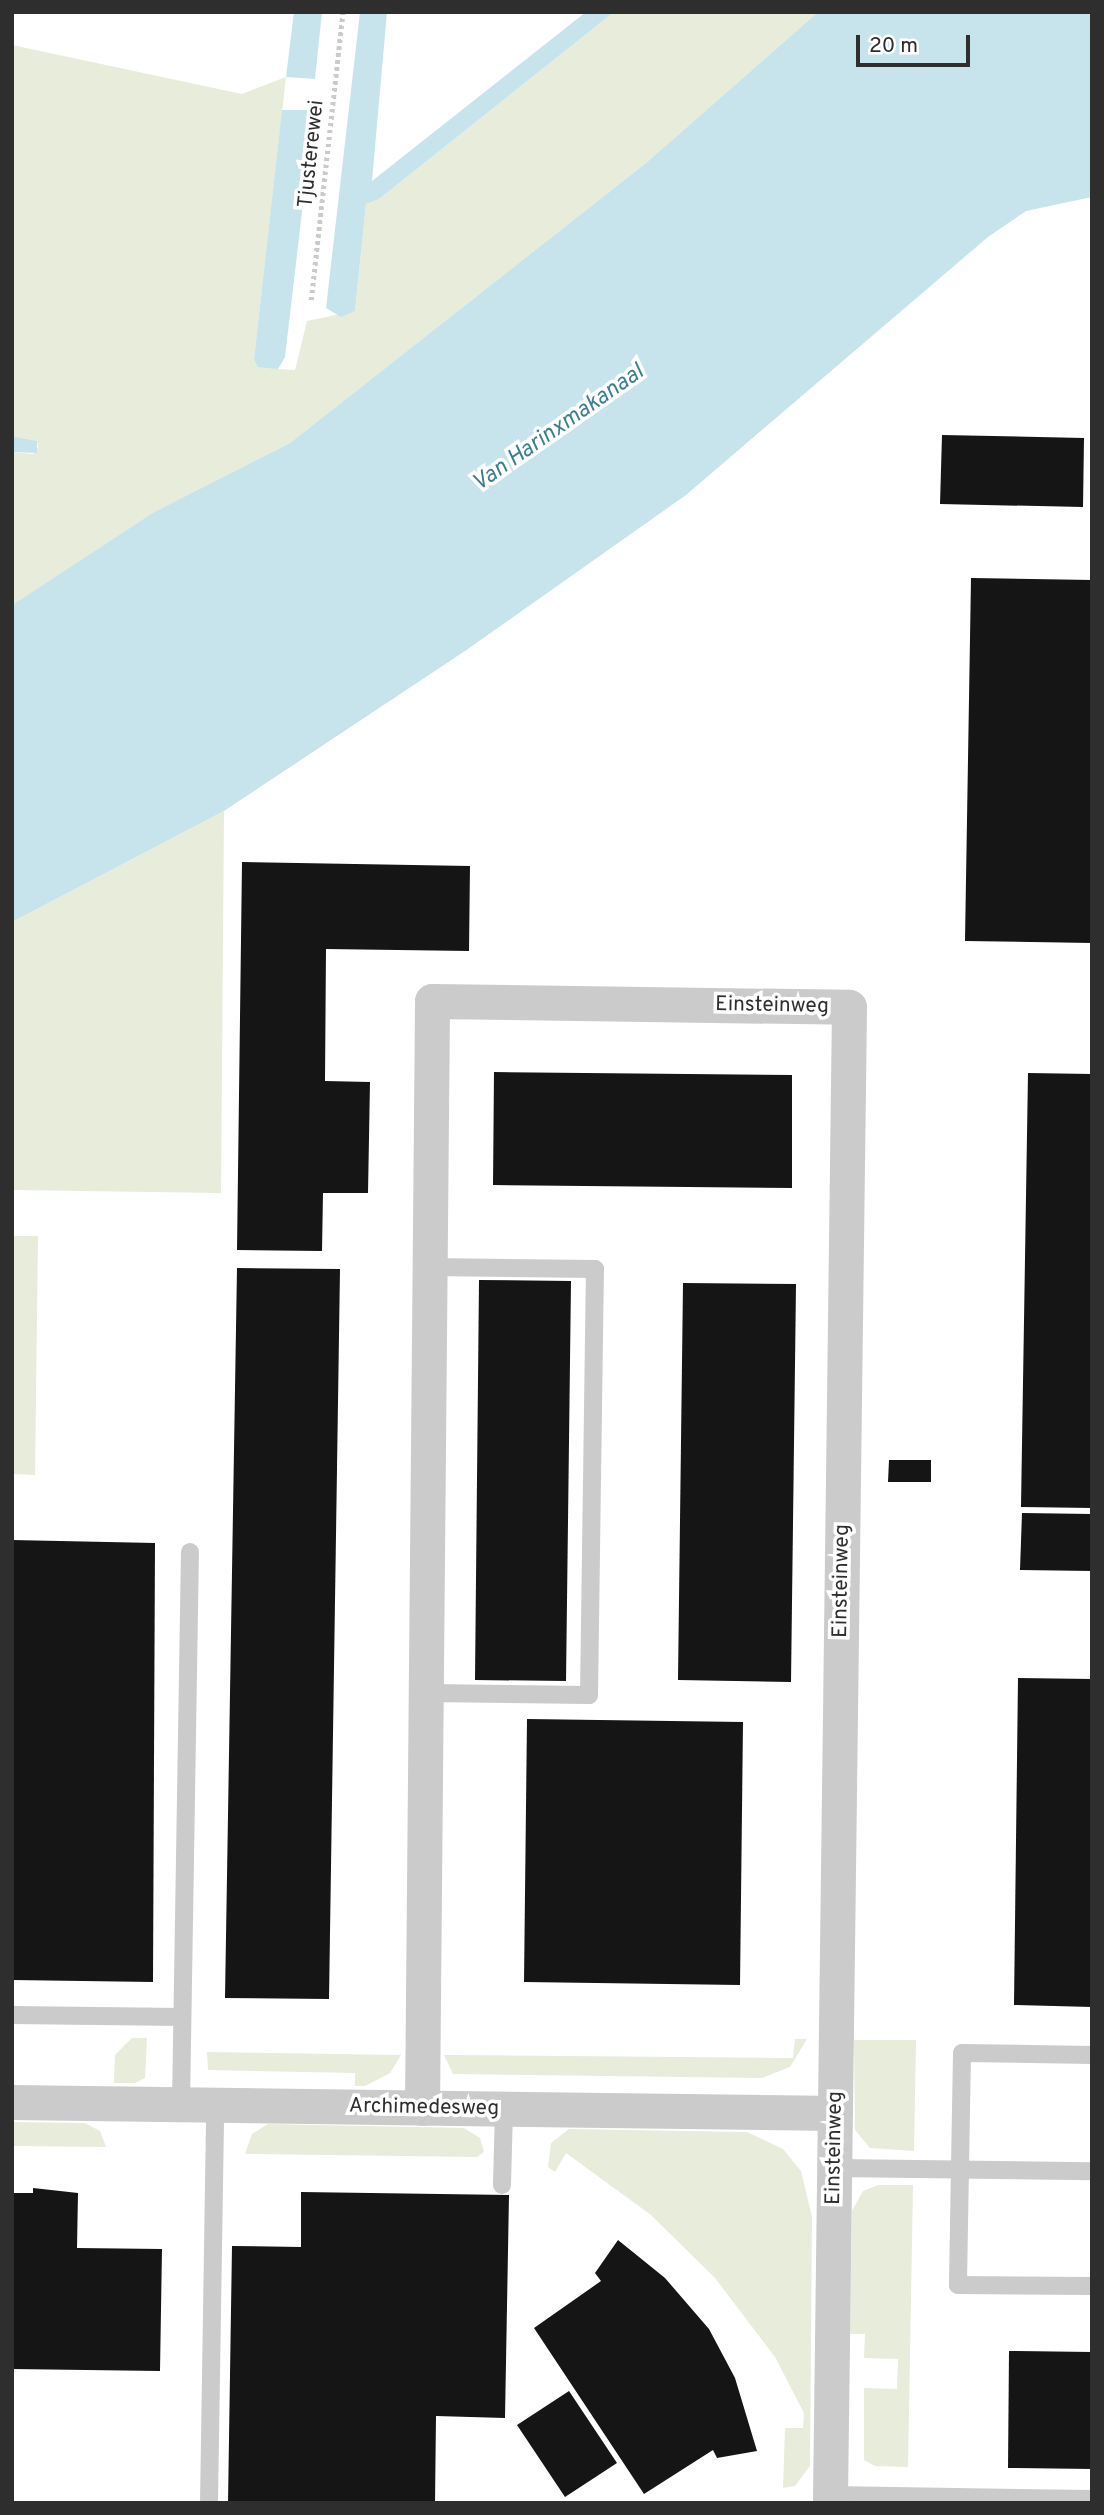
<!DOCTYPE html>
<html>
<head>
<meta charset="utf-8">
<style>
  body { margin:0 }
  #map { position:relative; width:1104px; height:2515px; overflow:hidden; background:#fff; font-family:Overpass,sans-serif }
  div>[style] { position:absolute }
  [style*='--x'] { left:calc(var(--x)*1px); top:calc(var(--y)*1px); width:calc(var(--w)*1px); rotate:calc(var(--a)*1deg) }
  .green>* { inset:0; background:#e7ecdb }
  .water>* { inset:0; background:#c7e4ec }
  .building>* { inset:0; background:#151515 }
  .path>* { height:4.5px; margin-top:-2.25px; transform-origin:0; background:repeating-linear-gradient(90deg,#cbcbcb 0 3.5px,transparent 0 7px) }
  .service>* { height:18px; margin:-9px; padding:0 9px; transform-origin:9px; border-radius:9px; background:#cbcbcb }
  .minor>* { height:35px; margin:-17.5px; padding:0 17.5px; transform-origin:17.5px; border-radius:17.5px; background:#cbcbcb }
  span { translate:-50% -50%; white-space:nowrap; text-align:center; line-height:1.15; -webkit-text-stroke:7px #fff; paint-order:stroke }
  .street-label { font-size:21px; color:#2e2e2e }
  .water-label { font-size:23px; color:#3a7e91; font-style:italic }
  .frame { position:absolute; inset:0; border:14px solid #2e2e2e; pointer-events:none }
  .scale { position:absolute; left:856px; top:35px; width:114px; height:32px; box-sizing:border-box; border:4px solid #2e2e2e; border-top:0; padding-left:9px; font-size:21px; line-height:24px; white-space:nowrap; color:#2e2e2e; -webkit-text-stroke:5px #fff; paint-order:stroke }
</style>
</head>
<body>
<div id="map">
  <div class="green">
    <i style="clip-path:polygon(614px 12px,818px 12px,646px 163px,290px 443px,154px 512px,12px 605px,12px 452px,33px 454px,38px 447px,37px 441px,12px 436px,12px 45px,242px 94px,286px 77px,254px 359px,278px 369px,295px 370px,307px 321px,355px 311px,366px 204px,379px 199px)"></i>
    <i style="clip-path:polygon(224px 811px,221px 1193px,12px 1190px,12px 922px)"></i>
    <i style="clip-path:polygon(12px 1236px,38px 1236px,35px 1475px,12px 1474px)"></i>
    <i style="clip-path:polygon(132px 2038px,147px 2038px,145px 2078px,135px 2083px,114px 2083px,115px 2055px)"></i>
    <i style="clip-path:polygon(795px 2039px,807px 2039px,790px 2067px,762px 2078px,453px 2074px,444px 2055px,793px 2058px)"></i>
    <i style="clip-path:polygon(854px 2040px,916px 2040px,914px 2151px,870px 2148px,855px 2130px)"></i>
    <i style="clip-path:polygon(207px 2052px,401px 2055px,390px 2073px,365px 2086px,355px 2086px,355px 2073px,208px 2070px)"></i>
    <i style="clip-path:polygon(12px 2122px,85px 2123px,100px 2131px,106px 2147px,12px 2146px)"></i>
    <i style="clip-path:polygon(268px 2124px,464px 2128px,480px 2138px,484px 2152px,477px 2157px,245px 2154px,252px 2134px)"></i>
    <i style="clip-path:polygon(569px 2129px,747px 2132px,783px 2149px,801px 2171px,812px 2217px,810px 2466px,795px 2486px,783px 2488px,785px 2428px,803px 2428px,804px 2413px,775px 2357px,715px 2278px,651px 2215px,566px 2153px,555px 2172px,548px 2167px,551px 2143px)"></i>
    <i style="clip-path:polygon(878px 2185px,913px 2185px,908px 2467px,875px 2466px,864px 2460px,864px 2388px,897px 2389px,898px 2359px,864px 2358px,865px 2334px,850px 2334px,852px 2211px,863px 2191px)"></i>
  </div>
  <div class="water">
    <i style="clip-path:polygon(294px 12px,322px 12px,315px 79px,286px 77px)"></i>
    <i style="clip-path:polygon(360px 12px,387px 12px,372px 181px,586px 12px,614px 12px,379px 199px,366px 204px,355px 311px,341px 317px,326px 308px)"></i>
    <i style="clip-path:polygon(818px 12px,1092px 12px,1092px 197px,1026px 211px,988px 237px,686px 495px,465px 651px,224px 811px,12px 922px,12px 605px,154px 512px,290px 443px,646px 163px)"></i>
    <i style="clip-path:polygon(282px 110px,314px 110px,285px 357px,278px 369px,258px 367px,254px 359px)"></i>
    <i style="clip-path:polygon(12px 436px,37px 441px,37px 453px,12px 452px)"></i>
  </div>
  <div class="building">
    <i style="clip-path:polygon(942px 435px,1084px 438px,1083px 507px,940px 504px)"></i>
    <i style="clip-path:polygon(971px 578px,1092px 580px,1092px 943px,965px 941px)"></i>
    <i style="clip-path:polygon(242px 862px,470px 866px,469px 951px,326px 949px,325px 1081px,370px 1082px,368px 1193px,323px 1193px,322px 1251px,237px 1250px)"></i>
    <i style="clip-path:polygon(494px 1072px,792px 1075px,792px 1188px,493px 1185px)"></i>
    <i style="clip-path:polygon(1028px 1073px,1092px 1074px,1092px 1508px,1021px 1507px)"></i>
    <i style="clip-path:polygon(237px 1268px,340px 1269px,329px 1999px,225px 1998px)"></i>
    <i style="clip-path:polygon(479px 1280px,571px 1281px,566px 1681px,475px 1680px)"></i>
    <i style="clip-path:polygon(683px 1283px,796px 1284px,791px 1682px,678px 1680px)"></i>
    <i style="clip-path:polygon(889px 1460px,931px 1460px,931px 1482px,888px 1482px)"></i>
    <i style="clip-path:polygon(1022px 1513px,1092px 1514px,1092px 1571px,1020px 1570px)"></i>
    <i style="clip-path:polygon(12px 1540px,155px 1543px,153px 1982px,12px 1980px)"></i>
    <i style="clip-path:polygon(1018px 1678px,1092px 1679px,1092px 2007px,1014px 2005px)"></i>
    <i style="clip-path:polygon(527px 1719px,743px 1722px,740px 1985px,524px 1982px)"></i>
    <i style="clip-path:polygon(33px 2188px,78px 2193px,77px 2248px,162px 2249px,160px 2371px,12px 2369px,12px 2193px,33px 2193px)"></i>
    <i style="clip-path:polygon(301px 2192px,509px 2195px,505px 2418px,436px 2416px,435px 2503px,228px 2503px,232px 2246px,301px 2247px)"></i>
    <i style="clip-path:polygon(618px 2240px,665px 2278px,709px 2329px,735px 2378px,757px 2451px,717px 2458px,713px 2450px,644px 2494px,534px 2328px,601px 2281px,595px 2273px)"></i>
    <i style="clip-path:polygon(1009px 2351px,1092px 2352px,1092px 2469px,1008px 2468px)"></i>
    <i style="clip-path:polygon(569px 2391px,617px 2463px,565px 2497px,517px 2425px)"></i>
  </div>
  <div class="path">
    <i style="--x:311;--y:300;--w:290;--a:-83.7"></i>
  </div>
  <div class="service">
    <i style="--x:426;--y:1693;--w:163;--a:0.7"></i>
    <i style="--x:589;--y:1695;--w:426;--a:-89.2"></i>
    <i style="--x:595;--y:1269;--w:166;--a:-179.3"></i>
    <i style="--x:12;--y:2015;--w:170;--a:0.7"></i>
    <i style="--x:1092;--y:2055;--w:130;--a:-179.1"></i>
    <i style="--x:962;--y:2053;--w:232;--a:91"></i>
    <i style="--x:958;--y:2285;--w:134;--a:0.4"></i>
    <i style="--x:181;--y:2104;--w:552;--a:-89.07"></i>
    <i style="--x:834;--y:2168;--w:258;--a:0.7"></i>
    <i style="--x:502;--y:2185;--w:76;--a:-88.5"></i>
    <i style="--x:830;--y:2495;--w:262;--a:0.9"></i>
    <i style="--x:209;--y:2503;--w:398;--a:-89.1"></i>
  </div>
  <div class="minor">
    <i style="--x:12;--y:2102;--w:823;--a:0.77"></i>
    <i style="--x:422;--y:2108;--w:1107;--a:-89.48"></i>
    <i style="--x:432;--y:1001;--w:417;--a:0.8"></i>
    <i style="--x:849;--y:1007;--w:1496;--a:90.73"></i>
  </div>
  <div class="street-label">
    <span style="left:312px;top:154px;rotate:-84deg">Tjusterewei</span>
    <span style="left:772px;top:1006px;rotate:1deg">Einsteinweg</span>
    <span style="left:842px;top:1581px;rotate:-89deg">Einsteinweg</span>
    <span style="left:424px;top:2108px;rotate:1deg">Archimedesweg</span>
    <span style="left:835px;top:2148px;rotate:-89deg">Einsteinweg</span>
  </div>
  <div class="water-label">
    <span style="left:559px;top:429px;rotate:-35deg">Van Harinxmakanaal</span>
  </div>
  <div class="frame"></div>
  <div class="scale">20 m</div>
</div>
</body>
</html>
